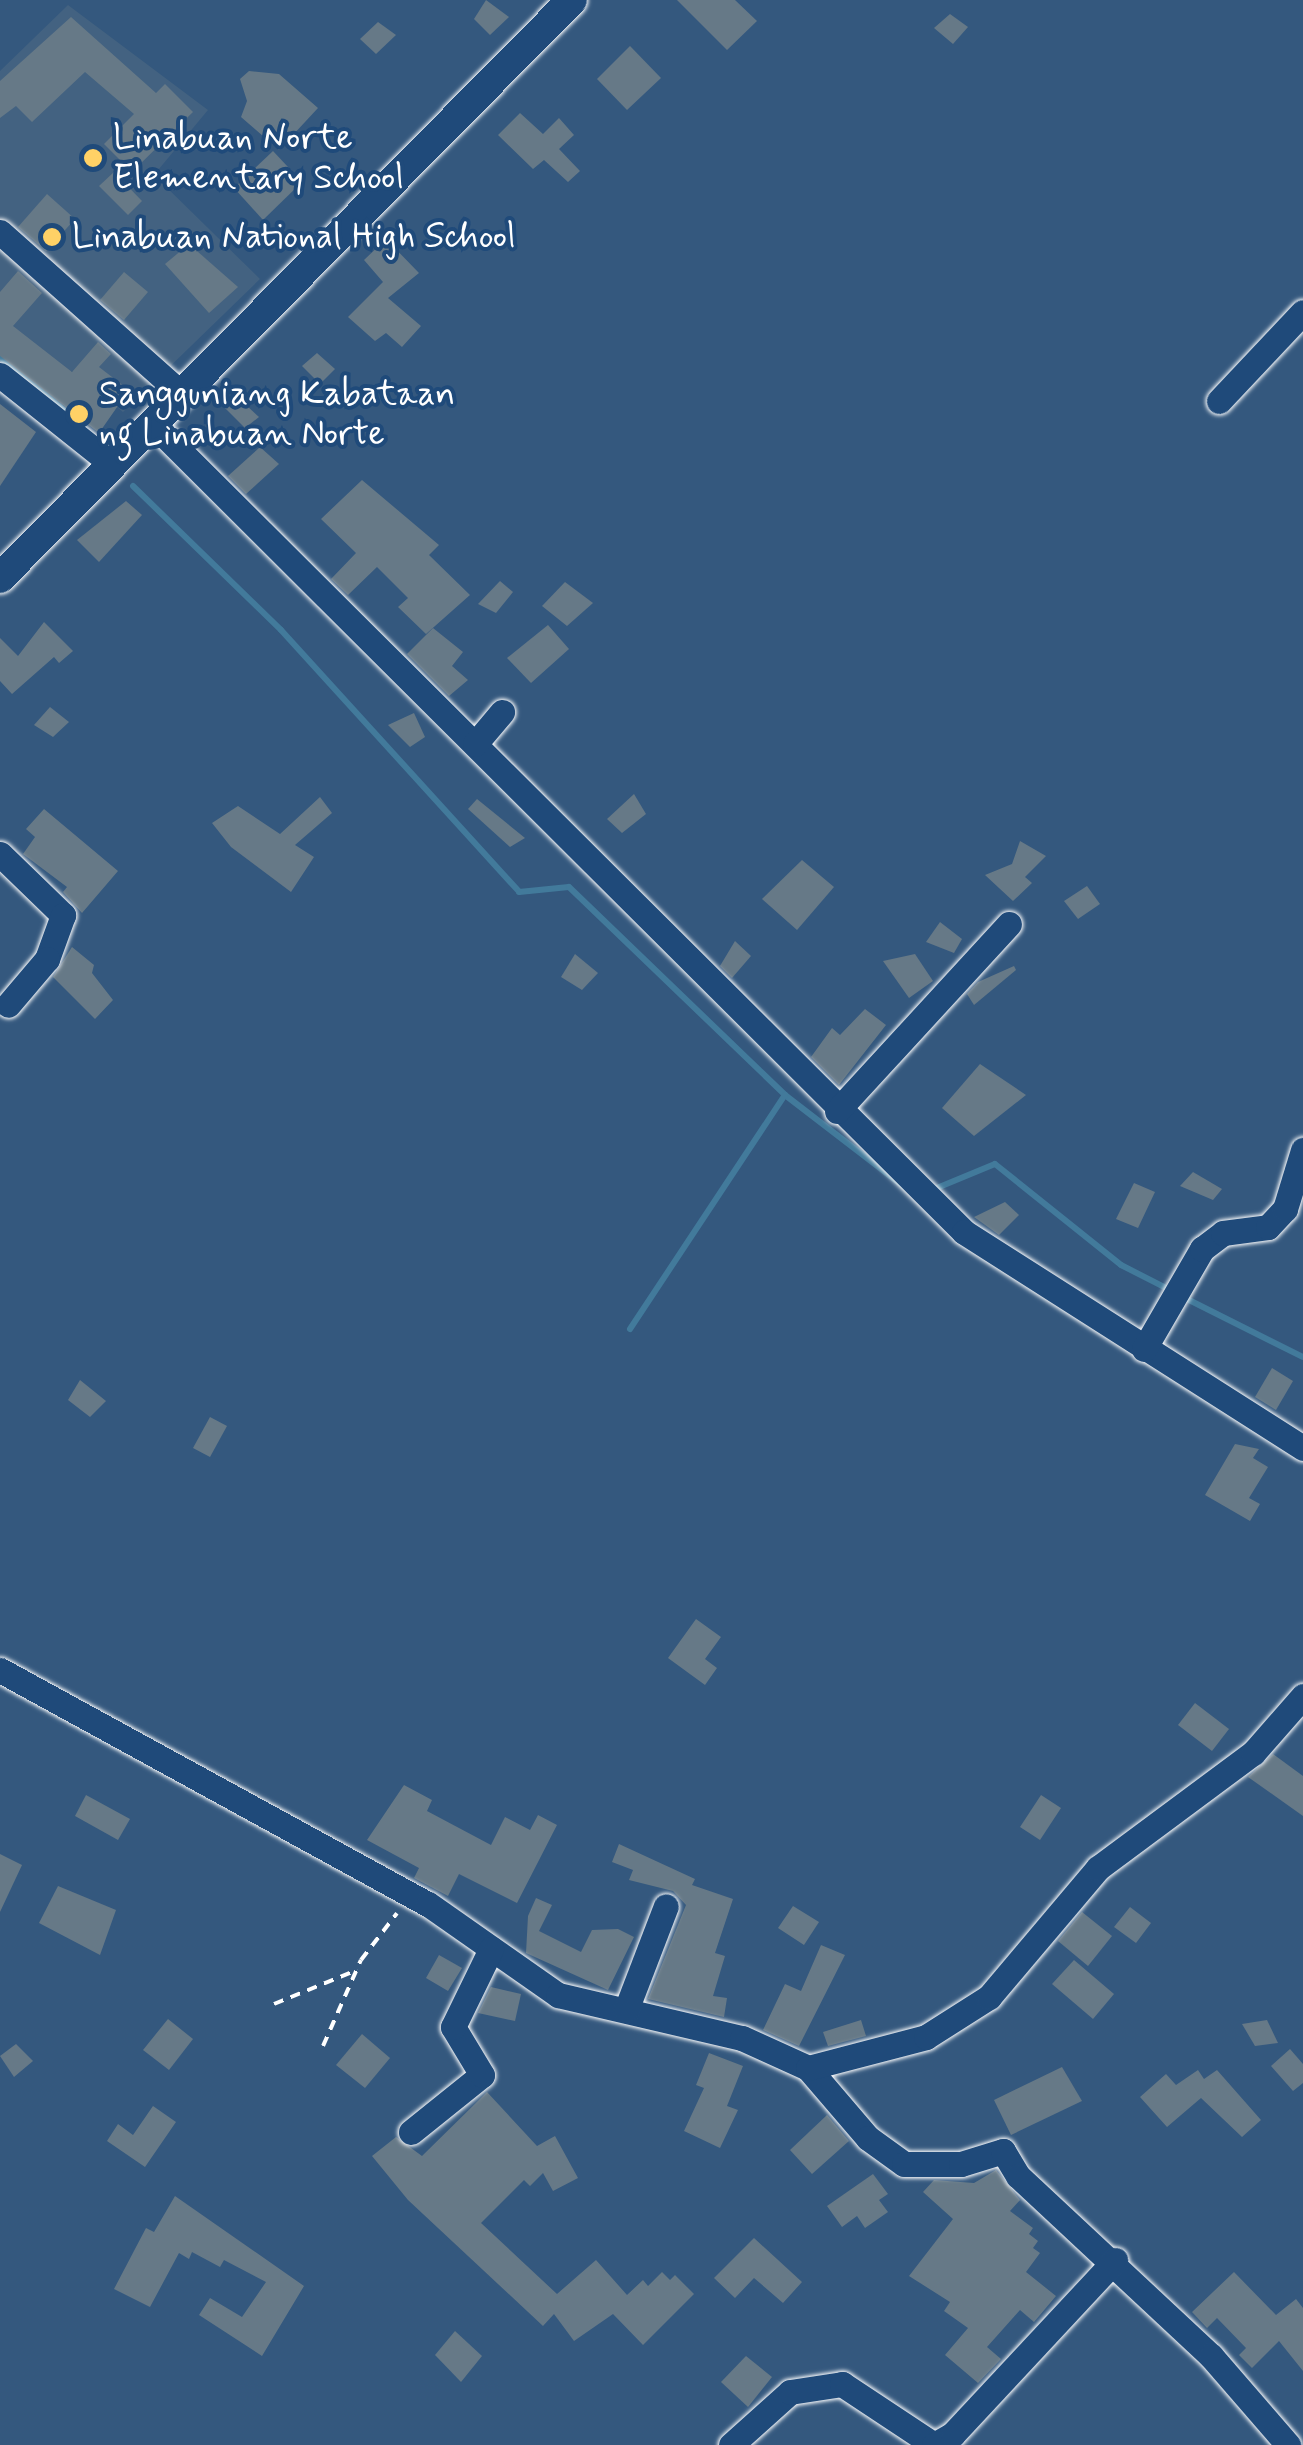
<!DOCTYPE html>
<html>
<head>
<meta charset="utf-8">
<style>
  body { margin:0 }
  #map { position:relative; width:1303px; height:2445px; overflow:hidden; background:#34587e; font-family:Mynerve,sans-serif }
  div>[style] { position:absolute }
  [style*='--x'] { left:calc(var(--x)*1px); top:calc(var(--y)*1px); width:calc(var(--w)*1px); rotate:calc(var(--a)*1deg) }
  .built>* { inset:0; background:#436281 }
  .stream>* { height:6px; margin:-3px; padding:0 3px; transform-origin:3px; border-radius:3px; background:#427a9b }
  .building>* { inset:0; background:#667987 }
  .path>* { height:4px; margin-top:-2px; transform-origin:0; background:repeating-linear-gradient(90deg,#fff 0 10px,transparent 0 18px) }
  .roads { filter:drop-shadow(0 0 2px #fff) drop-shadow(0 0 2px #fff) }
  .minor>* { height:25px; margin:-12.5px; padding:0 12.5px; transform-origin:12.5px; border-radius:12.5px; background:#1f4a7a }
  .major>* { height:30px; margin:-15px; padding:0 15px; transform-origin:15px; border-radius:15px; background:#1f4a7a }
  .dots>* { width:28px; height:28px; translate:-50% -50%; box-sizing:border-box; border:5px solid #1f4a7a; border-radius:50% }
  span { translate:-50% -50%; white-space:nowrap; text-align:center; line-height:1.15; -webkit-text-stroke:8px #1f4a7a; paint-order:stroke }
  .poi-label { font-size:35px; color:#fff }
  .left { translate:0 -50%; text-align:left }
</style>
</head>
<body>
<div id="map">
  <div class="built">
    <i style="clip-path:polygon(68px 5px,208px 110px,154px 175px,260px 279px,123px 412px,72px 371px,50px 396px,0 358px,0 71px)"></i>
  </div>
  <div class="stream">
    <i style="--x:0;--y:357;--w:91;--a:39.6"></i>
    <i style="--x:133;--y:486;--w:206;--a:44.2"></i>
    <i style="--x:281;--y:630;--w:354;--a:47.7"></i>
    <i style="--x:519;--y:892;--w:50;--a:-5.7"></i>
    <i style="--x:569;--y:887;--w:300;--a:43.9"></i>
    <i style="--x:785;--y:1095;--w:165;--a:37.6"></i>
    <i style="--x:932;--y:1190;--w:68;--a:-22.4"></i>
    <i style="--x:995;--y:1164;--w:161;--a:38.7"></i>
    <i style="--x:1121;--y:1265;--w:57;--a:27"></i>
    <i style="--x:1189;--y:1300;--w:127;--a:26.6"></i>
    <i style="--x:630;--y:1329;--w:281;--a:-56.5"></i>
  </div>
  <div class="building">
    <i style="clip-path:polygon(486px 0,509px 17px,490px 35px,474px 19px)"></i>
    <i style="clip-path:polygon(677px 0,735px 0,757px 21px,727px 50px)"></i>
    <i style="clip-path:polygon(950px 14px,968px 27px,953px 44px,934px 28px)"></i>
    <i style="clip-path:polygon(71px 17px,156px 93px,165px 84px,193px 112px,132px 172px,104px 144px,134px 114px,85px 72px,32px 122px,16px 106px,0 118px,0 81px)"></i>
    <i style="clip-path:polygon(378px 22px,396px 35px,376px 54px,360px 39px)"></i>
    <i style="clip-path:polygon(630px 46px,661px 78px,627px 110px,597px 79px)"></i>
    <i style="clip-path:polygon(249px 71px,279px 74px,318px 108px,279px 150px,241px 117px,247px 101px,240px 79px)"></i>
    <i style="clip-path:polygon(520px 113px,543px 134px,559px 118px,574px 135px,559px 149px,580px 171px,568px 182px,544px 160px,533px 169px,498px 135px)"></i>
    <i style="clip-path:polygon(273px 151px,302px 182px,263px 220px,234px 188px)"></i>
    <i style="clip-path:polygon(114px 172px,142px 201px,128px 215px,99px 186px)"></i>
    <i style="clip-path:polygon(47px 194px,75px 219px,46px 251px,18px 227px)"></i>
    <i style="clip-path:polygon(386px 239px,419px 273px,388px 298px,421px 326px,402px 347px,386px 333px,375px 341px,348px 317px,383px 282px,364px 260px)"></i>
    <i style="clip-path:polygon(189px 244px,238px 287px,209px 313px,165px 264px)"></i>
    <i style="clip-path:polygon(18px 271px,42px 293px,13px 326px,72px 372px,98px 342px,111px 354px,99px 367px,129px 390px,99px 433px,0 356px,0 292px)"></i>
    <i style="clip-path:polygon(124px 272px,148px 292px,124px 320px,100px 300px)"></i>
    <i style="clip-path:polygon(317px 353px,335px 369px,320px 384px,302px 366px)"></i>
    <i style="clip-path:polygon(234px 394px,259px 417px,245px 428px,223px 406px)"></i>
    <i style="clip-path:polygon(0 404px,36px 432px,0 486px)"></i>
    <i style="clip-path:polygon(260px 447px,279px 464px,246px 494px,228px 476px)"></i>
    <i style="clip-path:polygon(362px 480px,439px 545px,429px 555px,470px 595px,426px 634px,398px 607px,408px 598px,377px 567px,348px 595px,331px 579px,356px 553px,321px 519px)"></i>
    <i style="clip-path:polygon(126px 501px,142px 515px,99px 562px,77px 540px)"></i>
    <i style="clip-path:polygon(500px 581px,513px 592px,496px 613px,478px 604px)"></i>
    <i style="clip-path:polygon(565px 582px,593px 603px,567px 626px,542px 606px)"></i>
    <i style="clip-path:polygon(44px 622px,73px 651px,59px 663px,54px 657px,12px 694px,0 681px,0 638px,18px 656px)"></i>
    <i style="clip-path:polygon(548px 625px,569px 649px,531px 683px,507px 658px)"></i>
    <i style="clip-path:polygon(433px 628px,463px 652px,452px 666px,468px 680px,449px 696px,407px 654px)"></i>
    <i style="clip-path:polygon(50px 707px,69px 722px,53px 737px,34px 725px)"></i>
    <i style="clip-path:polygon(414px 713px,425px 737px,410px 747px,388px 725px)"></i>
    <i style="clip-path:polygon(634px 794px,646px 814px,622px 833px,607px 819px)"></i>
    <i style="clip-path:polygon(320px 797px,332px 813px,295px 845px,314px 857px,291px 892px,231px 847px,212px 823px,238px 806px,280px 834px)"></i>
    <i style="clip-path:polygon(477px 799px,525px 838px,510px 847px,468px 809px)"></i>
    <i style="clip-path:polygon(44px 809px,118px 871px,82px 913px,63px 892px,67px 887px,23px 854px,35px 837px,26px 829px)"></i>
    <i style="clip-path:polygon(1020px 841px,1046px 856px,1025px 877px,1032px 883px,1013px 901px,985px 875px,1012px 864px)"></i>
    <i style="clip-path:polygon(802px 860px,834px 887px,797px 930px,762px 899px)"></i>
    <i style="clip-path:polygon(1087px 886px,1100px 904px,1078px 919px,1064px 901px)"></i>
    <i style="clip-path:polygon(940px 922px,962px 939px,954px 953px,926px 942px)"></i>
    <i style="clip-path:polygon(735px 941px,751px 956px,732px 978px,720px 966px)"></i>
    <i style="clip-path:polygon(72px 947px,94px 965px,92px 973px,113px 1000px,95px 1019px,53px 977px)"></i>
    <i style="clip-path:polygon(575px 954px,598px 973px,582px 990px,561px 977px)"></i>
    <i style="clip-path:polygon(915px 954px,933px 981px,909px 998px,883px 961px)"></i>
    <i style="clip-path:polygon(1014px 966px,1016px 970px,974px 1005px,967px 994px,978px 982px)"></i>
    <i style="clip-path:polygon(865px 1009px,886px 1025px,839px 1085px,811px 1057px,832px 1028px,840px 1035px)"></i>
    <i style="clip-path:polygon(980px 1064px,1026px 1095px,974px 1136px,942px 1108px)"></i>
    <i style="clip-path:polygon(1193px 1172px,1222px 1189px,1213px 1200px,1180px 1186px)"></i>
    <i style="clip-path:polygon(1134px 1183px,1155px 1192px,1138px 1228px,1116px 1219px)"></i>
    <i style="clip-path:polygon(1005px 1202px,1019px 1215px,999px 1235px,974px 1217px)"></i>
    <i style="clip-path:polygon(1272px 1368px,1293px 1381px,1276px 1410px,1255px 1397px)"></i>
    <i style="clip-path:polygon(80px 1380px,106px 1401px,90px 1417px,68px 1400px)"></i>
    <i style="clip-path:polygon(210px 1417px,227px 1426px,210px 1457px,193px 1448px)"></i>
    <i style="clip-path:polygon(1235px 1444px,1259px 1449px,1253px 1458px,1268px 1467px,1249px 1498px,1260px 1504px,1250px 1521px,1205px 1495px)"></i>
    <i style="clip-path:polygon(696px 1619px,721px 1637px,705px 1659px,717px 1668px,705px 1685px,668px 1658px)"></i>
    <i style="clip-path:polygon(1195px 1703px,1229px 1729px,1212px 1751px,1178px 1725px)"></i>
    <i style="clip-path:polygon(1273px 1754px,1303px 1776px,1303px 1816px,1248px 1777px)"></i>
    <i style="clip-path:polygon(404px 1785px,432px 1800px,427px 1811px,491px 1845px,505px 1817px,530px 1830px,538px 1815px,557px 1825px,517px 1903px,459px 1874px,448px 1896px,414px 1878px,419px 1868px,367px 1840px)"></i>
    <i style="clip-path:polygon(86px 1795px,130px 1819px,118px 1840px,75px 1816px)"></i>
    <i style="clip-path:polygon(1041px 1795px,1061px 1808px,1040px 1840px,1020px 1827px)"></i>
    <i style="clip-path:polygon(619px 1844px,695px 1879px,692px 1885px,733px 1899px,715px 1953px,725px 1956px,713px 1996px,727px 1998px,724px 2017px,648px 1999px,686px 1905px,673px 1891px,629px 1880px,633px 1870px,612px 1862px)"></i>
    <i style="clip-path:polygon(0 1854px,22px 1865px,0 1912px)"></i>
    <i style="clip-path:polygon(58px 1886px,116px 1910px,100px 1955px,39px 1923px)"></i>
    <i style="clip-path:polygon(536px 1898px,552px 1905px,539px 1931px,581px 1952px,592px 1930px,618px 1929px,634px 1937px,608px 1990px,526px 1953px,528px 1916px)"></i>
    <i style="clip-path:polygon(793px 1906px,819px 1922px,804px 1945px,778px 1928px)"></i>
    <i style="clip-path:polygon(1130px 1907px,1151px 1923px,1136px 1943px,1114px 1927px)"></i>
    <i style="clip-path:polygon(1082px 1912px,1112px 1936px,1088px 1966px,1058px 1941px)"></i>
    <i style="clip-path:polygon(821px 1945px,845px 1955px,799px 2046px,763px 2030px,785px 1984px,801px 1991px)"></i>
    <i style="clip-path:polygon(439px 1955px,462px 1968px,448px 1991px,426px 1978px)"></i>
    <i style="clip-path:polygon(1074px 1960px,1114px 1994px,1093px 2019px,1052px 1984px)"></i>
    <i style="clip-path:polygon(491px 1987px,521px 1994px,515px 2021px,478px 2013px)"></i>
    <i style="clip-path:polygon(168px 2019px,193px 2039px,169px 2070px,143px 2050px)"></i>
    <i style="clip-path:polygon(861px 2020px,866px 2036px,828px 2046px,823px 2032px)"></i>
    <i style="clip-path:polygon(1267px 2020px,1278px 2043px,1255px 2046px,1242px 2024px)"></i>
    <i style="clip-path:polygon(362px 2034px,390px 2058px,365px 2088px,336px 2065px)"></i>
    <i style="clip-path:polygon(16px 2044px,33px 2061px,14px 2077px,0 2056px)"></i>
    <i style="clip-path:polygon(1290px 2049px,1303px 2064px,1303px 2083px,1293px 2091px,1271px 2066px)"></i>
    <i style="clip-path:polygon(709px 2053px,743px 2066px,727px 2106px,738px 2110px,720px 2148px,684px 2131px,704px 2088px,696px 2085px)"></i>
    <i style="clip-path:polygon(1062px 2067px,1082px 2101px,1011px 2135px,994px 2100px)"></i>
    <i style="clip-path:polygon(1198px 2070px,1204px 2079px,1217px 2070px,1261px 2120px,1242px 2137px,1201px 2098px,1167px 2127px,1140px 2097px,1166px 2074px,1176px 2085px)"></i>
    <i style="clip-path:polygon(487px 2092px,537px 2146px,555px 2136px,578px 2178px,553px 2191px,543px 2173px,530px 2186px,524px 2180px,481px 2223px,557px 2294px,596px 2260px,627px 2295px,643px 2280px,648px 2286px,662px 2272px,670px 2280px,675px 2275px,694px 2294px,643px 2345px,613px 2314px,574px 2341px,554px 2314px,543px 2326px,408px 2200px,372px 2156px,396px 2137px,422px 2156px)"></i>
    <i style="clip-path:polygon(153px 2106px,176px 2122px,145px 2167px,107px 2141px,118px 2124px,133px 2135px)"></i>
    <i style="clip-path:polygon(827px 2115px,849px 2141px,812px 2174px,790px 2150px)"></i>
    <i style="clip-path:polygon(996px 2170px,1020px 2200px,1010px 2211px,1033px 2228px,1029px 2234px,1038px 2241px,1033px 2248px,1040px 2253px,1026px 2272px,1056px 2296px,1034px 2322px,1020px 2310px,987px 2347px,1001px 2359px,978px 2383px,945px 2355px,968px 2328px,944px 2311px,950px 2302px,909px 2276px,953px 2219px,923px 2192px,934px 2180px,974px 2183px)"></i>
    <i style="clip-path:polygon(873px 2174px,888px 2194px,879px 2200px,888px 2212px,865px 2228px,857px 2216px,842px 2227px,827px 2206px)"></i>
    <i style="clip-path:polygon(175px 2196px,304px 2286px,262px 2356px,199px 2315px,210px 2298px,242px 2317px,266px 2282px,224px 2260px,220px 2267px,192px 2252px,189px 2259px,179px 2253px,150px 2307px,114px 2289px,146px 2228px,154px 2232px)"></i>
    <i style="clip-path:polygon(754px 2238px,802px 2282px,783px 2303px,754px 2278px,735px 2298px,714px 2278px)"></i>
    <i style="clip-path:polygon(1234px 2272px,1276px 2315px,1296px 2299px,1303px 2308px,1303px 2371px,1279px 2341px,1252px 2368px,1239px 2355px,1246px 2348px,1217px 2318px,1207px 2328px,1192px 2312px)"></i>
    <i style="clip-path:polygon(455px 2331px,482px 2356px,461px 2382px,435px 2355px)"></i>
    <i style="clip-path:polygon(746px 2356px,772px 2377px,748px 2407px,721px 2382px)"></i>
  </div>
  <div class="path">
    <i style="--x:274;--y:2004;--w:90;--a:-22.3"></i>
    <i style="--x:323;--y:2046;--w:94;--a:-66.2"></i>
    <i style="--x:361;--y:1960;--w:59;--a:-52.5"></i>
  </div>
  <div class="roads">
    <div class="minor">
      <i style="--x:0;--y:232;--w:244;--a:41.7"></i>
      <i style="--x:0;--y:375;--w:144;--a:38.5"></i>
      <i style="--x:1219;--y:401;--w:122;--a:-46.7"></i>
      <i style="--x:154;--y:425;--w:1143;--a:44.89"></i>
      <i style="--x:964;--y:1232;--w:402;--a:32.5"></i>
      <i style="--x:475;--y:744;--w:42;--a:-49.8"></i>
      <i style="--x:0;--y:854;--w:88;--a:44.1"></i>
      <i style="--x:63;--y:915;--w:47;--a:110"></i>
      <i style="--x:47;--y:959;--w:60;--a:130.3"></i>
      <i style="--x:837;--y:1111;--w:254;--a:-47.4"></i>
      <i style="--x:1144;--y:1349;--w:116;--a:-59.9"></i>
      <i style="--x:1202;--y:1249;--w:26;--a:-37"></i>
      <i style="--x:1223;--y:1233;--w:45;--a:-7.6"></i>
      <i style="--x:1268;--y:1227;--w:25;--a:-47"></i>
      <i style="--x:1285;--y:1209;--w:62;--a:-73"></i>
      <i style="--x:0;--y:1670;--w:488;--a:28.7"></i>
      <i style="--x:428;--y:1904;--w:159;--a:35"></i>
      <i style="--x:558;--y:1995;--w:189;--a:13.2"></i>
      <i style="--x:742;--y:2038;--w:72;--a:24.4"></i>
      <i style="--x:808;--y:2068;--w:92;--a:49.4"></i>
      <i style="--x:868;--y:2138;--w:44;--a:35.8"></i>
      <i style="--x:904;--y:2164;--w:57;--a:0"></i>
      <i style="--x:961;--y:2164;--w:44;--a:-17.2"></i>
      <i style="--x:1003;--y:2151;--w:29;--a:59"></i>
      <i style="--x:1018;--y:2176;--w:264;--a:43"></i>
      <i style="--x:1211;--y:2356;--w:118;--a:49.1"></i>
      <i style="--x:626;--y:2010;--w:111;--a:-69"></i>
      <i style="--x:808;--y:2068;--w:122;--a:-14.7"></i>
      <i style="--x:926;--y:2037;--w:75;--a:-32.4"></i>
      <i style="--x:989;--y:1997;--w:169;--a:-49.8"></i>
      <i style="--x:1098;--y:1868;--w:193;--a:-36.6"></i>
      <i style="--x:1253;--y:1753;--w:76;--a:-48.7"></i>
      <i style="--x:411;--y:2132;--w:91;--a:-38.8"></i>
      <i style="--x:482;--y:2075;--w:56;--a:-121.1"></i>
      <i style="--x:453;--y:2027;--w:87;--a:-64"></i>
      <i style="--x:731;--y:2445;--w:79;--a:-41.9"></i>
      <i style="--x:790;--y:2392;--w:53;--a:-8.7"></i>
      <i style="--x:842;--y:2384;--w:110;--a:33.5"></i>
      <i style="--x:934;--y:2445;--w:22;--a:-30"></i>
      <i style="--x:953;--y:2434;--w:238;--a:-47"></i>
    </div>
    <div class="major">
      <i style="--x:0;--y:578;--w:813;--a:-45.3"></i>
    </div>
  </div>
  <div class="dots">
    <i style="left:93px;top:158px;background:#ffd166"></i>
    <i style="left:52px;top:237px;background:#ffd166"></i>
    <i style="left:79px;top:414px;background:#ffd166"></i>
  </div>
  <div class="poi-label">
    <span class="left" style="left:113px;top:158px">Linabuan Norte<br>Elementary School</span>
    <span class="left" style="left:72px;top:237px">Linabuan National High School</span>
    <span class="left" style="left:99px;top:414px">Sangguniang Kabataan<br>ng Linabuan Norte</span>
  </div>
</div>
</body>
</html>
